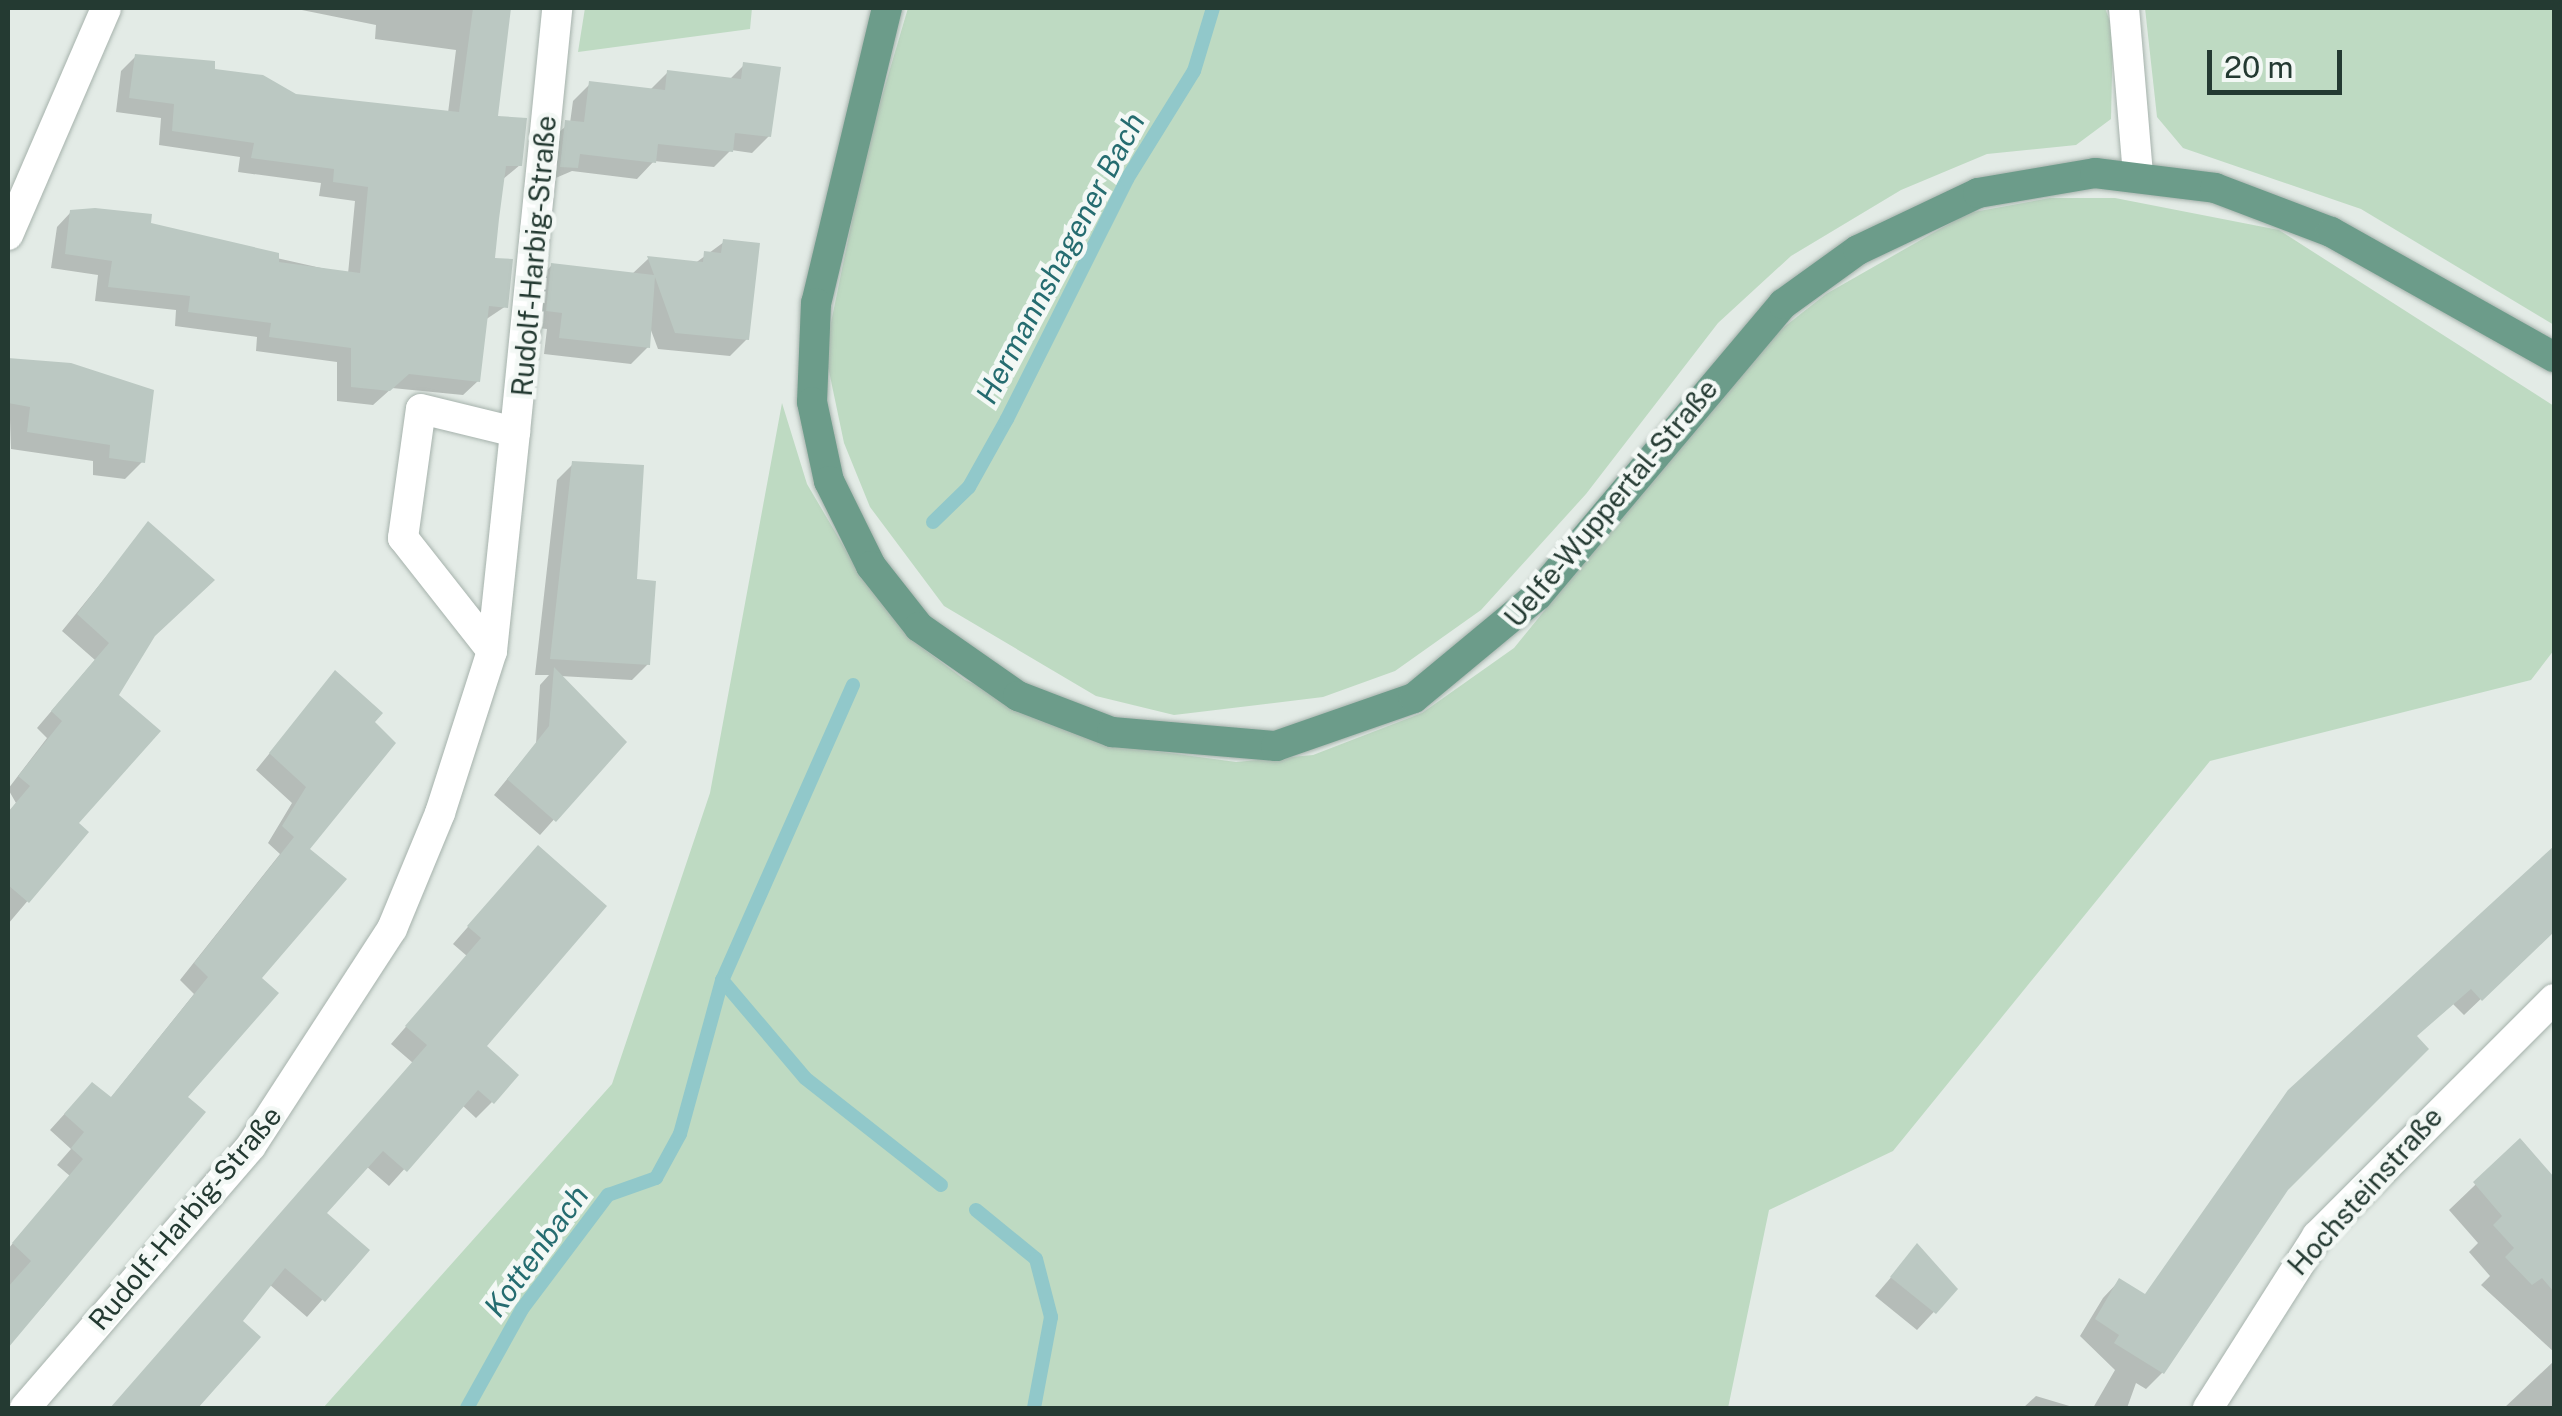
<!DOCTYPE html>
<html>
<head>
<meta charset="utf-8">
<style>
  body { margin:0 }
  #map { position:relative; width:2562px; height:1416px; overflow:hidden; background:#e3ebe6; font-family:"Public Sans",sans-serif }
  div>[style] { position:absolute }
  [style*='--x'] { left:calc(var(--x)*1px); top:calc(var(--y)*1px); width:calc(var(--w)*1px); rotate:calc(var(--a)*1deg) }
  .green>* { inset:0; background:#bedac2 }
  .shadow>* { inset:0; background:#0003 }
  .stream>* { height:14px; margin:-7px; padding:0 7px; transform-origin:7px; border-radius:7px; background:#91c8ca }
  .building>* { inset:0; background:#bbc8c2 }
  .roads { filter:drop-shadow(0 0 2px #a6b2ac) drop-shadow(0 0 2px #a6b2ac) }
  .minor>* { height:30px; margin:-15px; padding:0 15px; transform-origin:15px; border-radius:15px; background:#fff }
  .major>* { height:30px; margin:-15px; padding:0 15px; transform-origin:15px; border-radius:15px; background:#6c9c8a }
  span { translate:-50% -50%; white-space:nowrap; text-align:center; line-height:1.15; -webkit-text-stroke:9px #f3f8f5; paint-order:stroke }
  .street-label { font-size:28px; color:#243a32 }
  .water-label { font-size:30px; color:#256c70; font-style:italic }
  .frame { position:absolute; inset:0; border:10px solid #243a32; pointer-events:none }
  .scale { position:absolute; left:2207px; top:50px; width:135px; height:45px; box-sizing:border-box; border:5px solid #243a32; border-top:0; padding-left:12px; font-size:30px; line-height:35px; white-space:nowrap; color:#243a32; -webkit-text-stroke:8px #f3f8f5; paint-order:stroke }
</style>
</head>
<body>
<div id="map">
  <div class="green">
    <i style="clip-path:polygon(585px 8px,752px 8px,750px 29px,578px 52px)"></i>
    <i style="clip-path:polygon(908px 8px,2105px 8px,2113px 30px,2111px 119px,2076px 145px,1987px 154px,1901px 190px,1791px 256px,1718px 323px,1586px 494px,1481px 610px,1395px 671px,1323px 697px,1174px 715px,1096px 696px,944px 606px,870px 507px,844px 443px,825px 352px,867px 147px)"></i>
    <i style="clip-path:polygon(2145px 8px,2554px 8px,2554px 325px,2361px 209px,2183px 148px,2157px 117px)"></i>
    <i style="clip-path:polygon(2050px 198px,2115px 198px,2279px 230px,2554px 406px,2554px 650px,2531px 680px,2210px 761px,1893px 1151px,1769px 1210px,1728px 1408px,323px 1408px,612px 1084px,710px 793px,782px 403px,807px 484px,860px 574px,908px 637px,965px 680px,1111px 745px,1236px 762px,1313px 755px,1422px 713px,1514px 648px,1760px 346px,1826px 294px,1968px 213px)"></i>
  </div>
  <div class="shadow">
    <i style="clip-path:polygon(292px 8px,508px 8px,495px 118px,520px 165px,502px 180px,493px 260px,506px 306px,485px 320px,478px 381px,463px 395px,392px 388px,373px 405px,337px 401px,337px 362px,256px 351px,257px 337px,175px 326px,176px 310px,95px 301px,98px 275px,51px 268px,57px 227px,71px 212px,348px 274px,355px 201px,319px 196px,321px 183px,238px 172px,240px 157px,159px 145px,161px 118px,116px 112px,121px 71px,136px 56px,295px 96px,448px 113px,456px 50px,375px 39px,376px 25px)"></i>
    <i style="clip-path:polygon(744px 65px,769px 136px,752px 153px,731px 150px,714px 167px,654px 161px,637px 179px,572px 171px,544px 183px,549px 140px,570px 123px,573px 101px,590px 84px,649px 91px,668px 72px,729px 80px)"></i>
    <i style="clip-path:polygon(724px 242px,747px 339px,730px 356px,658px 349px,649px 325px,648px 347px,631px 364px,544px 354px,547px 329px,530px 327px,535px 283px,551px 266px,631px 275px,648px 259px,694px 264px)"></i>
    <i style="clip-path:polygon(8px 361px,70px 366px,142px 462px,125px 479px,93px 475px,93px 461px,11px 449px)"></i>
    <i style="clip-path:polygon(573px 464px,634px 581px,648px 664px,632px 680px,560px 676px,624px 741px,540px 835px,494px 795px,536px 744px,540px 685px,549px 675px,535px 675px,557px 480px)"></i>
    <i style="clip-path:polygon(148px 525px,152px 637px,116px 695px,76px 824px,86px 832px,8px 924px,8px 813px,16px 803px,8px 789px,47px 738px,37px 728px,95px 660px,62px 631px)"></i>
    <i style="clip-path:polygon(335px 673px,307px 849px,258px 978px,44px 1305px,8px 1343px,8px 1249px,70px 1176px,57px 1165px,71px 1149px,50px 1130px,77px 1100px,110px 1099px,194px 994px,180px 980px,280px 854px,268px 843px,292px 803px,256px 770px)"></i>
    <i style="clip-path:polygon(2554px 854px,2554px 929px,2464px 1015px,2453px 1004px,2414px 1037px,2286px 1189px,2162px 1373px,2146px 1389px,2136px 1383px,2127px 1408px,2093px 1408px,2115px 1370px,2080px 1336px,2103px 1298px,2119px 1281px,2139px 1306px,2289px 1093px)"></i>
    <i style="clip-path:polygon(522px 865px,484px 1046px,492px 1102px,476px 1118px,462px 1105px,389px 1186px,366px 1166px,323px 1213px,366px 1250px,307px 1317px,269px 1284px,239px 1322px,258px 1338px,194px 1408px,112px 1408px,413px 1063px,391px 1044px,467px 956px,453px 944px)"></i>
    <i style="clip-path:polygon(2520px 1142px,2554px 1180px,2530px 1209px,2548px 1230px,2554px 1225px,2554px 1352px,2481px 1285px,2490px 1276px,2469px 1252px,2478px 1243px,2449px 1210px)"></i>
    <i style="clip-path:polygon(1917px 1247px,1955px 1289px,1917px 1330px,1875px 1296px)"></i>
    <i style="clip-path:polygon(2554px 1361px,2554px 1408px,2504px 1408px)"></i>
    <i style="clip-path:polygon(2036px 1396px,2076px 1408px,2023px 1408px)"></i>
  </div>
  <div class="stream">
    <i style="--x:933;--y:522;--w:50;--a:-44.2"></i>
    <i style="--x:969;--y:487;--w:78;--a:-60.8"></i>
    <i style="--x:1007;--y:419;--w:268;--a:-63.4"></i>
    <i style="--x:1127;--y:179;--w:127;--a:-58.2"></i>
    <i style="--x:1194;--y:71;--w:66;--a:-73.2"></i>
    <i style="--x:853;--y:685;--w:323;--a:113.9"></i>
    <i style="--x:722;--y:980;--w:128;--a:49.7"></i>
    <i style="--x:805;--y:1078;--w:173;--a:38.2"></i>
    <i style="--x:976;--y:1210;--w:77;--a:39.2"></i>
    <i style="--x:1036;--y:1259;--w:60;--a:75.5"></i>
    <i style="--x:1051;--y:1317;--w:93;--a:100.6"></i>
    <i style="--x:467;--y:1408;--w:113;--a:-60.9"></i>
    <i style="--x:522;--y:1309;--w:143;--a:-53"></i>
    <i style="--x:608;--y:1195;--w:51;--a:-19.5"></i>
    <i style="--x:656;--y:1178;--w:50;--a:-61.4"></i>
    <i style="--x:680;--y:1134;--w:160;--a:-74.7"></i>
  </div>
  <div class="building">
    <i style="clip-path:polygon(473px 8px,511px 8px,498px 116px,527px 118px,522px 166px,506px 166px,499px 219px,495px 258px,513px 259px,508px 308px,489px 306px,480px 382px,409px 374px,390px 391px,351px 387px,351px 348px,269px 337px,271px 323px,188px 312px,190px 296px,108px 287px,112px 261px,65px 254px,70px 210px,95px 208px,152px 214px,151px 223px,279px 253px,279px 262px,360px 273px,368px 187px,333px 182px,334px 169px,251px 158px,254px 143px,172px 131px,174px 104px,129px 98px,135px 54px,215px 61px,215px 69px,263px 75px,296px 94px,459px 112px)"></i>
    <i style="clip-path:polygon(743px 62px,781px 67px,771px 137px,735px 133px,733px 152px,658px 144px,656px 163px,580px 154px,578px 168px,560px 167px,565px 120px,584px 122px,589px 81px,665px 90px,667px 70px,741px 79px)"></i>
    <i style="clip-path:polygon(723px 239px,760px 243px,749px 340px,675px 333px,655px 277px,650px 348px,559px 338px,562px 313px,546px 311px,551px 263px,654px 275px,647px 256px,703px 262px,704px 251px,721px 253px)"></i>
    <i style="clip-path:polygon(8px 358px,71px 363px,154px 390px,145px 463px,109px 458px,110px 445px,27px 432px,30px 407px,8px 403px)"></i>
    <i style="clip-path:polygon(572px 461px,644px 465px,637px 579px,656px 581px,650px 665px,550px 659px)"></i>
    <i style="clip-path:polygon(148px 521px,215px 580px,155px 636px,119px 695px,161px 731px,79px 823px,89px 832px,29px 903px,8px 885px,8px 812px,30px 786px,18px 776px,62px 721px,51px 711px,109px 643px,77px 614px)"></i>
    <i style="clip-path:polygon(554px 667px,627px 742px,556px 822px,507px 779px,549px 726px)"></i>
    <i style="clip-path:polygon(335px 670px,383px 713px,375px 722px,396px 743px,310px 849px,347px 879px,262px 978px,279px 993px,188px 1097px,206px 1112px,8px 1348px,8px 1287px,31px 1261px,12px 1243px,83px 1159px,71px 1148px,84px 1132px,64px 1114px,92px 1082px,111px 1097px,208px 977px,194px 963px,294px 837px,282px 826px,306px 787px,269px 753px)"></i>
    <i style="clip-path:polygon(538px 845px,607px 906px,487px 1046px,519px 1075px,494px 1104px,478px 1090px,407px 1172px,383px 1151px,327px 1213px,370px 1250px,325px 1302px,285px 1268px,243px 1321px,261px 1337px,198px 1408px,110px 1408px,427px 1045px,405px 1026px,481px 938px,467px 926px)"></i>
    <i style="clip-path:polygon(2554px 846px,2554px 932px,2482px 1001px,2471px 989px,2417px 1036px,2429px 1049px,2288px 1190px,2164px 1374px,2114px 1343px,2119px 1335px,2095px 1319px,2119px 1278px,2145px 1294px,2288px 1090px)"></i>
    <i style="clip-path:polygon(2520px 1138px,2554px 1177px,2554px 1292px,2542px 1278px,2532px 1285px,2505px 1257px,2514px 1248px,2493px 1225px,2502px 1216px,2473px 1182px)"></i>
    <i style="clip-path:polygon(1917px 1243px,1958px 1289px,1936px 1314px,1890px 1277px)"></i>
  </div>
  <div class="roads">
    <div class="minor">
      <i style="--x:2124;--y:8;--w:166;--a:85.2"></i>
      <i style="--x:8;--y:235;--w:247;--a:-66.6"></i>
      <i style="--x:492;--y:651;--w:220;--a:-84"></i>
      <i style="--x:25;--y:1408;--w:346;--a:-49.2"></i>
      <i style="--x:251;--y:1146;--w:259;--a:-57"></i>
      <i style="--x:392;--y:929;--w:126;--a:-67.5"></i>
      <i style="--x:440;--y:813;--w:170;--a:-72.2"></i>
      <i style="--x:492;--y:651;--w:144;--a:-128.2"></i>
      <i style="--x:403;--y:538;--w:130;--a:-82.1"></i>
      <i style="--x:421;--y:409;--w:97;--a:13.7"></i>
      <i style="--x:515;--y:432;--w:426;--a:-84.3"></i>
      <i style="--x:2208;--y:1408;--w:204;--a:-57.6"></i>
      <i style="--x:2317;--y:1236;--w:335;--a:-45"></i>
    </div>
    <div class="major">
      <i style="--x:887;--y:8;--w:303;--a:103.5"></i>
      <i style="--x:816;--y:303;--w:99;--a:92.3"></i>
      <i style="--x:812;--y:402;--w:81;--a:77.9"></i>
      <i style="--x:829;--y:481;--w:95;--a:63.7"></i>
      <i style="--x:871;--y:566;--w:78;--a:51.8"></i>
      <i style="--x:919;--y:627;--w:121;--a:34.9"></i>
      <i style="--x:1018;--y:696;--w:101;--a:21"></i>
      <i style="--x:1112;--y:732;--w:165;--a:4.9"></i>
      <i style="--x:1276;--y:746;--w:146;--a:-19.2"></i>
      <i style="--x:1414;--y:698;--w:160;--a:-39.7"></i>
      <i style="--x:1537;--y:596;--w:382;--a:-49.9"></i>
      <i style="--x:1783;--y:304;--w:92;--a:-35.8"></i>
      <i style="--x:1858;--y:250;--w:133;--a:-25.4"></i>
      <i style="--x:1978;--y:193;--w:119;--a:-9.7"></i>
      <i style="--x:2095;--y:173;--w:121;--a:7.1"></i>
      <i style="--x:2215;--y:188;--w:124;--a:20.8"></i>
      <i style="--x:2331;--y:232;--w:256;--a:29.3"></i>
    </div>
  </div>
  <div class="street-label">
    <span style="left:534px;top:256px;rotate:-85deg">Rudolf-Harbig-Straße</span>
    <span style="left:1611px;top:503px;rotate:-50deg">Uelfe-Wuppertal-Straße</span>
    <span style="left:2365px;top:1191px;rotate:-48deg">Hochsteinstraße</span>
    <span style="left:185px;top:1218px;rotate:-50deg">Rudolf-Harbig-Straße</span>
  </div>
  <div class="water-label">
    <span style="left:1060px;top:258px;rotate:-62deg">Hermannshagener Bach</span>
    <span style="left:536px;top:1251px;rotate:-54deg">Kottenbach</span>
  </div>
  <div class="frame"></div>
  <div class="scale">20 m</div>
</div>
</body>
</html>
